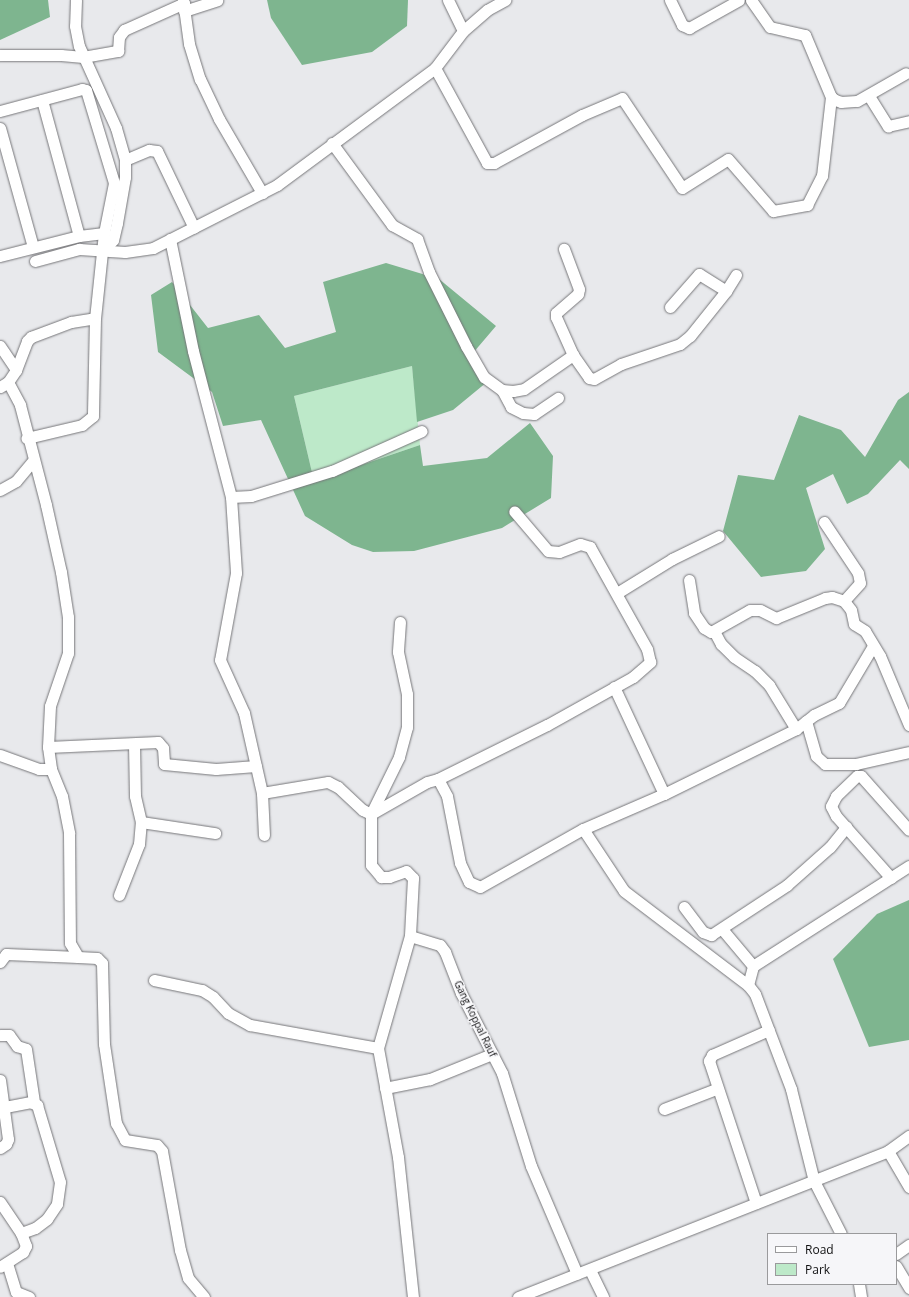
<!DOCTYPE html>
<html>
<head>
<meta charset="utf-8">
<style>
  body { margin:0 }
  #map { position:relative; width:909px; height:1297px; overflow:hidden; background:#e8e9ec; font-family:"Open Sans",sans-serif }
  div>[style] { position:absolute }
  [style*='--x'] { left:calc(var(--x)*1px); top:calc(var(--y)*1px); width:calc(var(--w)*1px); rotate:calc(var(--a)*1deg) }
  .green>* { inset:0; background:#bde9c9 }
  .forest>* { inset:0; background:#7eb58f }
  .roads { filter:drop-shadow(0 0 1px #767679) drop-shadow(0 0 1px #767679) }
  .minor>* { height:11px; margin:-5.5px; padding:0 5.5px; transform-origin:5.5px; border-radius:5.5px; background:#fff }
  span { translate:-50% -50%; white-space:nowrap; text-align:center; line-height:1.15; -webkit-text-stroke:3px #f6f6f9; paint-order:stroke }
  .street-label { font-size:10px; color:#101011 }
  .legend { position:absolute; left:767px; top:1233px; width:130px; height:52px; box-sizing:border-box; background:#f6f6f9; border:1px solid #9a9a9c; margin:0; padding:5px 7px; list-style:none; font-size:12px; color:#101011 }
  .legend li { display:flex; align-items:center; gap:8px; height:20px }
  .legend b { width:20px; border:1px solid #9a9a9c }
</style>
</head>
<body>
<div id="map">
  <div class="green">
    <i style="clip-path:polygon(412px 366px,420px 445px,314px 481px,294px 396px)"></i>
  </div>
  <div class="forest">
    <i style="clip-path:polygon(0 0,48px 0,50px 17px,0 40px)"></i>
    <i style="clip-path:polygon(267px 0,408px 0,407px 26px,372px 52px,302px 65px,271px 18px)"></i>
    <i style="clip-path:polygon(386px 263px,439px 279px,496px 326px,473px 353px,487px 382px,453px 410px,417px 422px,412px 366px,294px 396px,314px 481px,420px 445px,423px 466px,487px 458px,530px 423px,553px 456px,551px 498px,502px 528px,414px 551px,373px 552px,352px 545px,305px 516px,261px 420px,223px 426px,212px 392px,158px 352px,151px 295px,172px 282px,208px 328px,259px 315px,285px 348px,336px 332px,323px 282px)"></i>
    <i style="clip-path:polygon(909px 392px,909px 469px,900px 460px,868px 494px,847px 504px,833px 474px,806px 488px,825px 549px,806px 571px,761px 577px,723px 531px,738px 475px,774px 480px,799px 415px,841px 430px,865px 457px,898px 400px)"></i>
    <i style="clip-path:polygon(909px 900px,909px 1040px,869px 1047px,833px 959px,877px 914px)"></i>
  </div>
  <div class="roads">
    <div class="minor">
      <i style="--x:76;--y:0;--w:26;--a:92"></i>
      <i style="--x:75;--y:26;--w:20;--a:79"></i>
      <i style="--x:79;--y:46;--w:90;--a:65.7"></i>
      <i style="--x:116;--y:128;--w:33;--a:74"></i>
      <i style="--x:125;--y:160;--w:17;--a:90"></i>
      <i style="--x:125;--y:177;--w:47;--a:99.9"></i>
      <i style="--x:117;--y:223;--w:17;--a:103"></i>
      <i style="--x:113;--y:240;--w:14;--a:135"></i>
      <i style="--x:183;--y:0;--w:44;--a:82.2"></i>
      <i style="--x:189;--y:44;--w:37;--a:73"></i>
      <i style="--x:200;--y:79;--w:44;--a:64.6"></i>
      <i style="--x:219;--y:119;--w:86;--a:59.8"></i>
      <i style="--x:448;--y:0;--w:34;--a:64"></i>
      <i style="--x:670;--y:0;--w:28;--a:64"></i>
      <i style="--x:682;--y:25;--w:8;--a:23"></i>
      <i style="--x:689;--y:28;--w:57;--a:-29.2"></i>
      <i style="--x:751;--y:0;--w:33;--a:55"></i>
      <i style="--x:770;--y:27;--w:36;--a:13"></i>
      <i style="--x:805;--y:35;--w:67;--a:67.2"></i>
      <i style="--x:831;--y:97;--w:5;--a:37"></i>
      <i style="--x:835;--y:100;--w:6;--a:18"></i>
      <i style="--x:841;--y:102;--w:16;--a:-4"></i>
      <i style="--x:857;--y:101;--w:56;--a:-29.7"></i>
      <i style="--x:184;--y:11;--w:35;--a:-18"></i>
      <i style="--x:0;--y:55;--w:61;--a:0"></i>
      <i style="--x:61;--y:55;--w:22;--a:5"></i>
      <i style="--x:83;--y:57;--w:36;--a:-10"></i>
      <i style="--x:118;--y:51;--w:14;--a:-86"></i>
      <i style="--x:119;--y:37;--w:9;--a:-54"></i>
      <i style="--x:124;--y:30;--w:66;--a:-24.2"></i>
      <i style="--x:435;--y:68;--w:108;--a:61.3"></i>
      <i style="--x:487;--y:163;--w:7;--a:0"></i>
      <i style="--x:494;--y:163;--w:100;--a:-28.6"></i>
      <i style="--x:582;--y:115;--w:43;--a:-23"></i>
      <i style="--x:622;--y:98;--w:108;--a:56.3"></i>
      <i style="--x:682;--y:188;--w:54;--a:-32.2"></i>
      <i style="--x:728;--y:159;--w:69;--a:49.1"></i>
      <i style="--x:773;--y:211;--w:35;--a:-10"></i>
      <i style="--x:807;--y:205;--w:33;--a:-63"></i>
      <i style="--x:822;--y:176;--w:80;--a:-83.5"></i>
      <i style="--x:869;--y:96;--w:36;--a:58"></i>
      <i style="--x:888;--y:126;--w:22;--a:-13"></i>
      <i style="--x:42;--y:100;--w:141;--a:74.8"></i>
      <i style="--x:0;--y:111;--w:85;--a:-15"></i>
      <i style="--x:82;--y:89;--w:4;--a:14"></i>
      <i style="--x:86;--y:90;--w:97;--a:73.2"></i>
      <i style="--x:114;--y:183;--w:51;--a:101.3"></i>
      <i style="--x:104;--y:233;--w:85;--a:96"></i>
      <i style="--x:95;--y:318;--w:98;--a:91.2"></i>
      <i style="--x:93;--y:416;--w:14;--a:141"></i>
      <i style="--x:82;--y:425;--w:57;--a:166.7"></i>
      <i style="--x:0;--y:128;--w:123;--a:74.5"></i>
      <i style="--x:332;--y:143;--w:102;--a:53.8"></i>
      <i style="--x:392;--y:225;--w:29;--a:29"></i>
      <i style="--x:417;--y:239;--w:35;--a:70"></i>
      <i style="--x:429;--y:272;--w:83;--a:63.4"></i>
      <i style="--x:466;--y:346;--w:36;--a:60"></i>
      <i style="--x:484;--y:377;--w:22;--a:36"></i>
      <i style="--x:502;--y:390;--w:11;--a:5"></i>
      <i style="--x:513;--y:391;--w:11;--a:-10"></i>
      <i style="--x:524;--y:389;--w:60;--a:-34.8"></i>
      <i style="--x:573;--y:355;--w:42;--a:-114.1"></i>
      <i style="--x:556;--y:317;--w:4;--a:-90"></i>
      <i style="--x:556;--y:313;--w:29;--a:-41"></i>
      <i style="--x:578;--y:294;--w:5;--a:-79"></i>
      <i style="--x:579;--y:289;--w:43;--a:-110.6"></i>
      <i style="--x:125;--y:160;--w:26;--a:-23"></i>
      <i style="--x:149;--y:150;--w:8;--a:7"></i>
      <i style="--x:157;--y:151;--w:85;--a:64.3"></i>
      <i style="--x:170;--y:239;--w:114;--a:78.4"></i>
      <i style="--x:193;--y:351;--w:151;--a:75.4"></i>
      <i style="--x:231;--y:497;--w:76;--a:86.2"></i>
      <i style="--x:236;--y:573;--w:88;--a:100.4"></i>
      <i style="--x:220;--y:660;--w:58;--a:65.6"></i>
      <i style="--x:244;--y:713;--w:82;--a:77.3"></i>
      <i style="--x:262;--y:793;--w:67;--a:-9.5"></i>
      <i style="--x:328;--y:782;--w:11;--a:27"></i>
      <i style="--x:338;--y:787;--w:34;--a:43"></i>
      <i style="--x:363;--y:810;--w:9;--a:27"></i>
      <i style="--x:371;--y:814;--w:64;--a:-29.7"></i>
      <i style="--x:427;--y:782;--w:11;--a:-15"></i>
      <i style="--x:438;--y:779;--w:19;--a:62"></i>
      <i style="--x:447;--y:796;--w:68;--a:79"></i>
      <i style="--x:460;--y:863;--w:21;--a:65"></i>
      <i style="--x:469;--y:882;--w:12;--a:24"></i>
      <i style="--x:480;--y:887;--w:118;--a:-29.4"></i>
      <i style="--x:583;--y:829;--w:88;--a:-23.4"></i>
      <i style="--x:664;--y:794;--w:118;--a:-115"></i>
      <i style="--x:0;--y:256;--w:81;--a:-14.2"></i>
      <i style="--x:79;--y:236;--w:25;--a:-7"></i>
      <i style="--x:35;--y:261;--w:46;--a:-15.3"></i>
      <i style="--x:79;--y:249;--w:46;--a:3.7"></i>
      <i style="--x:125;--y:252;--w:28;--a:-8"></i>
      <i style="--x:153;--y:248;--w:139;--a:-26.9"></i>
      <i style="--x:277;--y:185;--w:197;--a:-36.5"></i>
      <i style="--x:435;--y:68;--w:46;--a:-52.9"></i>
      <i style="--x:463;--y:31;--w:32;--a:-41"></i>
      <i style="--x:487;--y:10;--w:21;--a:-29"></i>
      <i style="--x:670;--y:307;--w:44;--a:-48.7"></i>
      <i style="--x:699;--y:274;--w:32;--a:32"></i>
      <i style="--x:0;--y:346;--w:29;--a:56"></i>
      <i style="--x:573;--y:355;--w:28;--a:55"></i>
      <i style="--x:589;--y:378;--w:5;--a:11"></i>
      <i style="--x:594;--y:379;--w:31;--a:-29"></i>
      <i style="--x:621;--y:364;--w:62;--a:-18.7"></i>
      <i style="--x:680;--y:344;--w:13;--a:-39"></i>
      <i style="--x:690;--y:336;--w:58;--a:-51.3"></i>
      <i style="--x:726;--y:291;--w:19;--a:-58"></i>
      <i style="--x:8;--y:382;--w:26;--a:62"></i>
      <i style="--x:20;--y:405;--w:103;--a:75.4"></i>
      <i style="--x:46;--y:505;--w:69;--a:77.4"></i>
      <i style="--x:61;--y:572;--w:46;--a:81.2"></i>
      <i style="--x:68;--y:617;--w:36;--a:90"></i>
      <i style="--x:68;--y:653;--w:56;--a:108.8"></i>
      <i style="--x:50;--y:706;--w:41;--a:92.8"></i>
      <i style="--x:48;--y:747;--w:22;--a:82"></i>
      <i style="--x:51;--y:769;--w:29;--a:68"></i>
      <i style="--x:62;--y:796;--w:38;--a:79"></i>
      <i style="--x:69;--y:833;--w:110;--a:89.5"></i>
      <i style="--x:70;--y:943;--w:16;--a:60"></i>
      <i style="--x:78;--y:957;--w:19;--a:3"></i>
      <i style="--x:97;--y:958;--w:7;--a:45"></i>
      <i style="--x:102;--y:963;--w:81;--a:88.6"></i>
      <i style="--x:104;--y:1044;--w:80;--a:81.4"></i>
      <i style="--x:116;--y:1123;--w:19;--a:62"></i>
      <i style="--x:125;--y:1140;--w:32;--a:9"></i>
      <i style="--x:157;--y:1145;--w:8;--a:50"></i>
      <i style="--x:162;--y:1151;--w:101;--a:79.7"></i>
      <i style="--x:180;--y:1250;--w:29;--a:74"></i>
      <i style="--x:188;--y:1278;--w:25;--a:50"></i>
      <i style="--x:0;--y:387;--w:9;--a:-32"></i>
      <i style="--x:8;--y:382;--w:14;--a:-56"></i>
      <i style="--x:16;--y:370;--w:31;--a:-69"></i>
      <i style="--x:27;--y:341;--w:6;--a:-45"></i>
      <i style="--x:31;--y:337;--w:43;--a:-20.6"></i>
      <i style="--x:71;--y:322;--w:24;--a:-9"></i>
      <i style="--x:502;--y:390;--w:19;--a:62"></i>
      <i style="--x:511;--y:407;--w:13;--a:27"></i>
      <i style="--x:523;--y:413;--w:11;--a:5"></i>
      <i style="--x:534;--y:414;--w:29;--a:-34"></i>
      <i style="--x:0;--y:490;--w:18;--a:-29"></i>
      <i style="--x:16;--y:481;--w:26;--a:-50"></i>
      <i style="--x:231;--y:497;--w:20;--a:-3"></i>
      <i style="--x:251;--y:496;--w:85;--a:-17.2"></i>
      <i style="--x:332;--y:471;--w:98;--a:-24"></i>
      <i style="--x:824;--y:522;--w:61;--a:56.3"></i>
      <i style="--x:858;--y:573;--w:10;--a:79"></i>
      <i style="--x:860;--y:583;--w:24;--a:132"></i>
      <i style="--x:844;--y:601;--w:11;--a:52"></i>
      <i style="--x:851;--y:610;--w:14;--a:78"></i>
      <i style="--x:854;--y:624;--w:13;--a:32"></i>
      <i style="--x:865;--y:631;--w:29;--a:59"></i>
      <i style="--x:880;--y:656;--w:75;--a:67.2"></i>
      <i style="--x:689;--y:580;--w:33;--a:81"></i>
      <i style="--x:694;--y:613;--w:18;--a:56"></i>
      <i style="--x:704;--y:628;--w:8;--a:30"></i>
      <i style="--x:711;--y:632;--w:45;--a:-29.4"></i>
      <i style="--x:750;--y:610;--w:10;--a:0"></i>
      <i style="--x:760;--y:610;--w:18;--a:27"></i>
      <i style="--x:776;--y:618;--w:53;--a:-22.2"></i>
      <i style="--x:825;--y:598;--w:7;--a:-8"></i>
      <i style="--x:832;--y:597;--w:13;--a:18"></i>
      <i style="--x:617;--y:593;--w:65;--a:-31.7"></i>
      <i style="--x:672;--y:559;--w:52;--a:-26.1"></i>
      <i style="--x:400;--y:622;--w:30;--a:94"></i>
      <i style="--x:398;--y:652;--w:43;--a:77.9"></i>
      <i style="--x:407;--y:694;--w:33;--a:90"></i>
      <i style="--x:407;--y:727;--w:31;--a:105"></i>
      <i style="--x:399;--y:757;--w:64;--a:116.2"></i>
      <i style="--x:371;--y:814;--w:51;--a:90"></i>
      <i style="--x:371;--y:865;--w:16;--a:50"></i>
      <i style="--x:381;--y:877;--w:8;--a:0"></i>
      <i style="--x:389;--y:877;--w:18;--a:-19"></i>
      <i style="--x:406;--y:871;--w:10;--a:45"></i>
      <i style="--x:413;--y:878;--w:58;--a:93"></i>
      <i style="--x:410;--y:936;--w:31;--a:17"></i>
      <i style="--x:440;--y:945;--w:9;--a:54"></i>
      <i style="--x:445;--y:952;--w:44;--a:68.7"></i>
      <i style="--x:461;--y:993;--w:90;--a:62.9"></i>
      <i style="--x:502;--y:1073;--w:97;--a:72.7"></i>
      <i style="--x:531;--y:1166;--w:117;--a:66.9"></i>
      <i style="--x:714;--y:631;--w:15;--a:62"></i>
      <i style="--x:721;--y:644;--w:18;--a:45"></i>
      <i style="--x:734;--y:657;--w:25;--a:34"></i>
      <i style="--x:755;--y:671;--w:20;--a:45"></i>
      <i style="--x:769;--y:685;--w:52;--a:58.5"></i>
      <i style="--x:806;--y:721;--w:36;--a:74"></i>
      <i style="--x:816;--y:756;--w:12;--a:42"></i>
      <i style="--x:825;--y:764;--w:31;--a:0"></i>
      <i style="--x:856;--y:764;--w:54;--a:-12.8"></i>
      <i style="--x:48;--y:747;--w:110;--a:-2.6"></i>
      <i style="--x:158;--y:742;--w:8;--a:50"></i>
      <i style="--x:163;--y:748;--w:16;--a:86"></i>
      <i style="--x:164;--y:764;--w:52;--a:5.5"></i>
      <i style="--x:216;--y:769;--w:40;--a:-4.3"></i>
      <i style="--x:0;--y:755;--w:41;--a:19.7"></i>
      <i style="--x:39;--y:769;--w:12;--a:0"></i>
      <i style="--x:438;--y:779;--w:122;--a:-26.4"></i>
      <i style="--x:547;--y:725;--w:98;--a:-29.2"></i>
      <i style="--x:633;--y:677;--w:23;--a:-41"></i>
      <i style="--x:650;--y:662;--w:13;--a:-103"></i>
      <i style="--x:647;--y:649;--w:117;--a:-119.2"></i>
      <i style="--x:590;--y:547;--w:10;--a:-163"></i>
      <i style="--x:580;--y:544;--w:22;--a:159"></i>
      <i style="--x:559;--y:552;--w:11;--a:-175"></i>
      <i style="--x:548;--y:551;--w:52;--a:-130.4"></i>
      <i style="--x:262;--y:793;--w:42;--a:87.3"></i>
      <i style="--x:664;--y:794;--w:147;--a:-26.2"></i>
      <i style="--x:796;--y:729;--w:23;--a:-38"></i>
      <i style="--x:814;--y:715;--w:28;--a:-26"></i>
      <i style="--x:839;--y:703;--w:66;--a:-59.2"></i>
      <i style="--x:141;--y:822;--w:75;--a:8.5"></i>
      <i style="--x:583;--y:829;--w:74;--a:56.5"></i>
      <i style="--x:624;--y:891;--w:156;--a:37.2"></i>
      <i style="--x:748;--y:985;--w:11;--a:52"></i>
      <i style="--x:755;--y:994;--w:102;--a:69.2"></i>
      <i style="--x:791;--y:1089;--w:95;--a:76"></i>
      <i style="--x:814;--y:1181;--w:59;--a:63"></i>
      <i style="--x:891;--y:878;--w:83;--a:-131.6"></i>
      <i style="--x:836;--y:816;--w:11;--a:-117"></i>
      <i style="--x:831;--y:806;--w:11;--a:-63"></i>
      <i style="--x:836;--y:796;--w:29;--a:-44"></i>
      <i style="--x:857;--y:776;--w:4;--a:0"></i>
      <i style="--x:861;--y:776;--w:72;--a:48.4"></i>
      <i style="--x:119;--y:895;--w:55;--a:-68.6"></i>
      <i style="--x:139;--y:844;--w:22;--a:-85"></i>
      <i style="--x:141;--y:822;--w:27;--a:-103"></i>
      <i style="--x:135;--y:796;--w:52;--a:-91.1"></i>
      <i style="--x:684;--y:907;--w:31;--a:53"></i>
      <i style="--x:703;--y:932;--w:9;--a:21"></i>
      <i style="--x:711;--y:935;--w:91;--a:-33.3"></i>
      <i style="--x:787;--y:885;--w:57;--a:-41.5"></i>
      <i style="--x:830;--y:847;--w:26;--a:-51"></i>
      <i style="--x:722;--y:929;--w:48;--a:50"></i>
      <i style="--x:0;--y:962;--w:10;--a:-53"></i>
      <i style="--x:6;--y:954;--w:72;--a:2.4"></i>
      <i style="--x:154;--y:980;--w:49;--a:11.8"></i>
      <i style="--x:202;--y:990;--w:13;--a:32"></i>
      <i style="--x:213;--y:997;--w:22;--a:47"></i>
      <i style="--x:228;--y:1013;--w:25;--a:29"></i>
      <i style="--x:250;--y:1025;--w:130;--a:10.2"></i>
      <i style="--x:378;--y:1048;--w:111;--a:79.6"></i>
      <i style="--x:398;--y:1157;--w:141;--a:83.9"></i>
      <i style="--x:748;--y:985;--w:20;--a:-75"></i>
      <i style="--x:753;--y:966;--w:185;--a:-32.7"></i>
      <i style="--x:0;--y:1035;--w:9;--a:0"></i>
      <i style="--x:9;--y:1035;--w:14;--a:54"></i>
      <i style="--x:17;--y:1046;--w:9;--a:18"></i>
      <i style="--x:26;--y:1049;--w:54;--a:81.4"></i>
      <i style="--x:378;--y:1048;--w:116;--a:-74.1"></i>
      <i style="--x:0;--y:1080;--w:60;--a:82.3"></i>
      <i style="--x:8;--y:1139;--w:5;--a:112"></i>
      <i style="--x:6;--y:1144;--w:7;--a:146"></i>
      <i style="--x:385;--y:1088;--w:46;--a:-11.3"></i>
      <i style="--x:430;--y:1079;--w:67;--a:-22"></i>
      <i style="--x:5;--y:1107;--w:25;--a:-11"></i>
      <i style="--x:30;--y:1102;--w:8;--a:23"></i>
      <i style="--x:37;--y:1105;--w:80;--a:73.4"></i>
      <i style="--x:60;--y:1182;--w:22;--a:98"></i>
      <i style="--x:57;--y:1204;--w:18;--a:124"></i>
      <i style="--x:47;--y:1219;--w:15;--a:143"></i>
      <i style="--x:35;--y:1228;--w:15;--a:160"></i>
      <i style="--x:664;--y:1109;--w:56;--a:-21"></i>
      <i style="--x:888;--y:1151;--w:42;--a:59.7"></i>
      <i style="--x:0;--y:1202;--w:37;--a:56"></i>
      <i style="--x:21;--y:1233;--w:14;--a:69"></i>
      <i style="--x:26;--y:1246;--w:7;--a:117"></i>
      <i style="--x:23;--y:1252;--w:27;--a:147"></i>
      <i style="--x:756;--y:1203;--w:150;--a:-108.3"></i>
      <i style="--x:709;--y:1061;--w:7;--a:-63"></i>
      <i style="--x:712;--y:1055;--w:62;--a:-23.7"></i>
      <i style="--x:896;--y:1254;--w:16;--a:-35"></i>
      <i style="--x:7;--y:1263;--w:30;--a:73"></i>
      <i style="--x:16;--y:1292;--w:14;--a:21"></i>
      <i style="--x:896;--y:1266;--w:26;--a:59"></i>
      <i style="--x:590;--y:1270;--w:30;--a:64"></i>
      <i style="--x:859;--y:1284;--w:13;--a:81"></i>
      <i style="--x:518;--y:1297;--w:398;--a:-21.5"></i>
      <i style="--x:888;--y:1151;--w:26;--a:-36"></i>
    </div>
  </div>
  <div class="street-label">
    <span style="left:475px;top:1019px;rotate:64deg">Gang Koppal Rauf</span>
  </div>
  <ul class="legend">
  <li><b style="height:5px;background:#fff"></b>Road</li>
  <li><b style="height:11px;background:#bde9c9"></b>Park</li>
  </ul>
</div>
</body>
</html>
